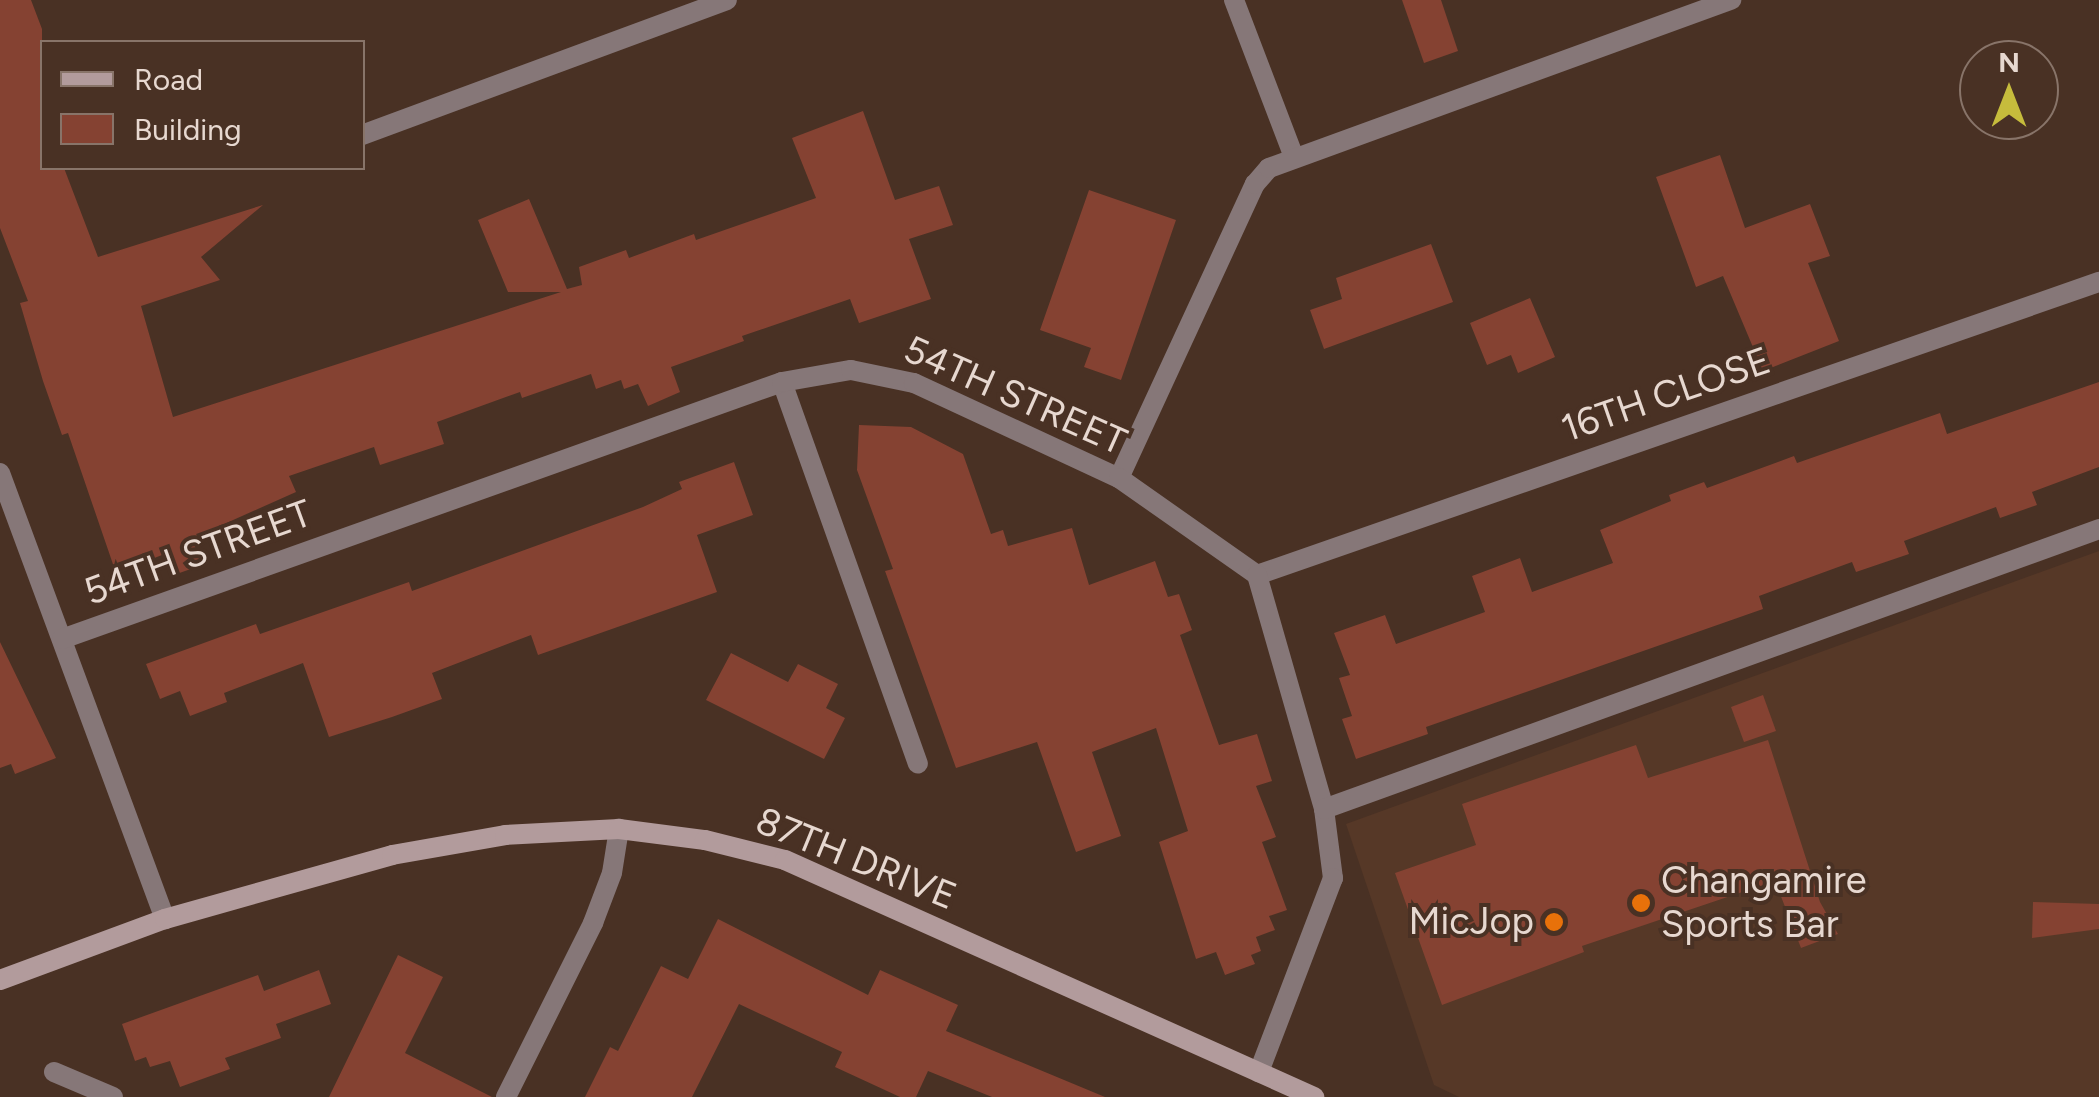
<!DOCTYPE html>
<html>
<head>
<meta charset="utf-8">
<style>
  body { margin:0 }
  #map { position:relative; width:2099px; height:1097px; overflow:hidden; background:#493124; font-family:Figtree,sans-serif }
  div>[style] { position:absolute }
  [style*='--x'] { left:calc(var(--x)*1px); top:calc(var(--y)*1px); width:calc(var(--w)*1px); rotate:calc(var(--a)*1deg) }
  .built>* { inset:0; background:#563827 }
  .building>* { inset:0; background:#854232 }
  .street>* { height:20px; margin:-10px; padding:0 10px; transform-origin:10px; border-radius:10px; background:#867778 }
  .secondary>* { height:20px; margin:-10px; padding:0 10px; transform-origin:10px; border-radius:10px; background:#b29b9c }
  .dots>* { width:28px; height:28px; translate:-50% -50%; box-sizing:border-box; border:5px solid #493124; border-radius:50% }
  span { translate:-50% -50%; white-space:nowrap; text-align:center; line-height:1.15; -webkit-text-stroke:8px #493124; paint-order:stroke }
  .street-label { font-size:38px; color:#e7d8d0 }
  .poi-label { font-size:38px; color:#e7d8d0 }
  .left { translate:0 -50%; text-align:left }
  .right { translate:-100% -50%; text-align:right }
  .legend { position:absolute; left:40px; top:40px; width:325px; height:130px; box-sizing:border-box; background:#493124; border:2px solid #887469; margin:0; padding:12px 18px; list-style:none; font-size:30px; color:#e7d8d0 }
  .legend li { display:flex; align-items:center; gap:20px; height:50px }
  .legend b { width:50px; border:2px solid #887469 }
  .north { position:absolute; left:1959px; top:40px; width:100px; height:100px; box-sizing:border-box; background:#493124; border:2px solid #887469; border-radius:50%; rotate:0deg; font-size:28px; font-weight:700; line-height:40px; text-align:center; color:#e7d8d0 }
  .north::after { content:''; display:block; margin:auto; width:35px; height:45px; background:#c6bc3c; clip-path:polygon(50% 0,100% 100%,50% 72%,0 100%) }
</style>
</head>
<body>
<div id="map">
  <div class="built">
    <i style="clip-path:polygon(2099px 551px,2099px 1097px,1459px 1097px,1434px 1085px,1346px 824px)"></i>
  </div>
  <div class="building">
    <i style="clip-path:polygon(0 0,31px 0,42px 29px,42px 168px,64px 168px,98px 257px,263px 205px,201px 257px,220px 280px,141px 306px,173px 417px,561px 292px,508px 292px,478px 220px,529px 199px,567px 289px,582px 285px,579px 267px,626px 250px,629px 258px,694px 234px,696px 240px,816px 198px,792px 138px,863px 111px,895px 200px,939px 186px,953px 225px,909px 239px,931px 299px,859px 323px,850px 299px,742px 336px,744px 341px,671px 367px,680px 392px,648px 406px,638px 384px,624px 389px,621px 380px,596px 389px,591px 374px,522px 398px,520px 392px,437px 422px,444px 444px,380px 465px,374px 447px,289px 476px,296px 492px,222px 525px,225px 534px,195px 546px,202px 565px,171px 576px,162px 555px,116px 573px,68px 433px,62px 435px,43px 381px,20px 303px,28px 301px,0 228px)"></i>
    <i style="clip-path:polygon(1402px 0,1441px 0,1458px 51px,1424px 63px)"></i>
    <i style="clip-path:polygon(1720px 155px,1745px 228px,1810px 204px,1830px 256px,1808px 263px,1839px 341px,1763px 371px,1723px 276px,1696px 287px,1656px 177px)"></i>
    <i style="clip-path:polygon(1089px 190px,1176px 220px,1121px 380px,1084px 367px,1091px 348px,1040px 330px)"></i>
    <i style="clip-path:polygon(1431px 244px,1453px 302px,1324px 349px,1310px 310px,1342px 299px,1336px 278px)"></i>
    <i style="clip-path:polygon(1530px 298px,1555px 357px,1518px 373px,1511px 355px,1487px 365px,1470px 323px)"></i>
    <i style="clip-path:polygon(2099px 382px,2099px 467px,2032px 492px,2037px 505px,2000px 518px,1996px 507px,1904px 541px,1909px 554px,1856px 572px,1852px 562px,1759px 596px,1763px 609px,1426px 727px,1428px 734px,1356px 759px,1342px 719px,1352px 716px,1339px 678px,1350px 675px,1334px 633px,1385px 615px,1396px 644px,1485px 612px,1472px 576px,1520px 558px,1532px 592px,1613px 563px,1600px 530px,1671px 501px,1669px 495px,1704px 482px,1707px 488px,1794px 456px,1797px 463px,1940px 413px,1947px 434px)"></i>
    <i style="clip-path:polygon(859px 425px,911px 427px,963px 454px,991px 534px,1003px 530px,1008px 546px,1072px 528px,1089px 585px,1155px 561px,1168px 597px,1179px 594px,1192px 630px,1180px 635px,1219px 745px,1257px 734px,1272px 781px,1256px 786px,1276px 837px,1262px 842px,1287px 910px,1269px 916px,1275px 930px,1256px 937px,1261px 951px,1251px 955px,1255px 964px,1225px 975px,1216px 952px,1196px 959px,1159px 842px,1188px 831px,1156px 728px,1092px 752px,1121px 836px,1076px 852px,1037px 742px,956px 768px,885px 571px,893px 569px,857px 470px)"></i>
    <i style="clip-path:polygon(734px 462px,753px 515px,697px 535px,717px 592px,538px 655px,531px 635px,432px 673px,442px 699px,392px 717px,329px 737px,303px 663px,224px 693px,227px 702px,190px 716px,180px 691px,160px 699px,146px 664px,256px 624px,260px 634px,409px 582px,412px 591px,643px 507px,682px 489px,679px 482px)"></i>
    <i style="clip-path:polygon(0 642px,56px 758px,15px 774px,11px 764px,0 768px)"></i>
    <i style="clip-path:polygon(731px 653px,788px 682px,798px 664px,838px 684px,826px 708px,845px 718px,824px 759px,706px 700px)"></i>
    <i style="clip-path:polygon(1763px 695px,1776px 731px,1744px 742px,1731px 707px)"></i>
    <i style="clip-path:polygon(1768px 740px,1820px 902px,1838px 934px,1801px 948px,1775px 881px,1582px 946px,1584px 952px,1442px 1005px,1395px 873px,1476px 845px,1462px 804px,1636px 745px,1648px 778px)"></i>
    <i style="clip-path:polygon(2033px 902px,2099px 904px,2099px 929px,2032px 938px)"></i>
    <i style="clip-path:polygon(718px 919px,868px 995px,880px 970px,958px 1005px,946px 1031px,1105px 1097px,992px 1097px,928px 1071px,916px 1097px,900px 1097px,835px 1067px,842px 1052px,739px 1004px,692px 1097px,585px 1097px,610px 1047px,618px 1051px,661px 966px,688px 979px)"></i>
    <i style="clip-path:polygon(398px 955px,443px 977px,405px 1053px,492px 1097px,329px 1097px)"></i>
    <i style="clip-path:polygon(319px 970px,331px 1004px,276px 1024px,281px 1038px,225px 1058px,230px 1069px,180px 1087px,170px 1061px,150px 1067px,146px 1057px,135px 1061px,122px 1024px,258px 975px,264px 991px)"></i>
  </div>
  <div class="street">
    <i style="--x:1234;--y:0;--w:168;--a:69.1"></i>
    <i style="--x:362;--y:135;--w:389;--a:-20.3"></i>
    <i style="--x:782;--y:382;--w:405;--a:70.4"></i>
    <i style="--x:0;--y:473;--w:476;--a:69.7"></i>
    <i style="--x:1119;--y:478;--w:324;--a:-65.2"></i>
    <i style="--x:1255;--y:184;--w:21;--a:-49"></i>
    <i style="--x:1269;--y:168;--w:492;--a:-20"></i>
    <i style="--x:1257;--y:575;--w:892;--a:-19.19"></i>
    <i style="--x:62;--y:639;--w:764;--a:-19.64"></i>
    <i style="--x:782;--y:382;--w:70;--a:-9.9"></i>
    <i style="--x:851;--y:370;--w:64;--a:11.7"></i>
    <i style="--x:914;--y:383;--w:226;--a:24.9"></i>
    <i style="--x:1119;--y:478;--w:169;--a:35.1"></i>
    <i style="--x:1257;--y:575;--w:243;--a:74"></i>
    <i style="--x:1324;--y:809;--w:70;--a:82.6"></i>
    <i style="--x:1333;--y:878;--w:208;--a:110.9"></i>
    <i style="--x:1324;--y:809;--w:824;--a:-19.86"></i>
    <i style="--x:54;--y:1072;--w:64;--a:23"></i>
    <i style="--x:506;--y:1097;--w:195;--a:-63.4"></i>
    <i style="--x:593;--y:923;--w:53;--a:-69.2"></i>
    <i style="--x:612;--y:873;--w:45;--a:-81"></i>
  </div>
  <div class="secondary">
    <i style="--x:0;--y:980;--w:176;--a:-20.3"></i>
    <i style="--x:165;--y:919;--w:236;--a:-15.7"></i>
    <i style="--x:392;--y:855;--w:115;--a:-10"></i>
    <i style="--x:505;--y:835;--w:114;--a:-3"></i>
    <i style="--x:619;--y:829;--w:87;--a:7.3"></i>
    <i style="--x:705;--y:840;--w:82;--a:14"></i>
    <i style="--x:785;--y:860;--w:580;--a:24.13"></i>
  </div>
  <div class="dots">
    <i style="left:1641px;top:903px;background:#e8710a"></i>
    <i style="left:1554px;top:922px;background:#e8710a"></i>
  </div>
  <div class="street-label">
    <span style="left:1666px;top:395px;rotate:-19deg">16TH CLOSE</span>
    <span style="left:1015px;top:396px;rotate:24deg">54TH STREET</span>
    <span style="left:198px;top:553px;rotate:-20deg">54TH STREET</span>
    <span style="left:856px;top:859px;rotate:22deg">87TH DRIVE</span>
  </div>
  <div class="poi-label">
    <span class="left" style="left:1661px;top:903px">Changamire<br>Sports Bar</span>
    <span class="right" style="left:1534px;top:922px">MicJop</span>
  </div>
  <ul class="legend">
  <li><b style="height:12px;background:#b29b9c"></b>Road</li>
  <li><b style="height:28px;background:#854232"></b>Building</li>
  </ul>
  <div class="north">N</div>
</div>
</body>
</html>
